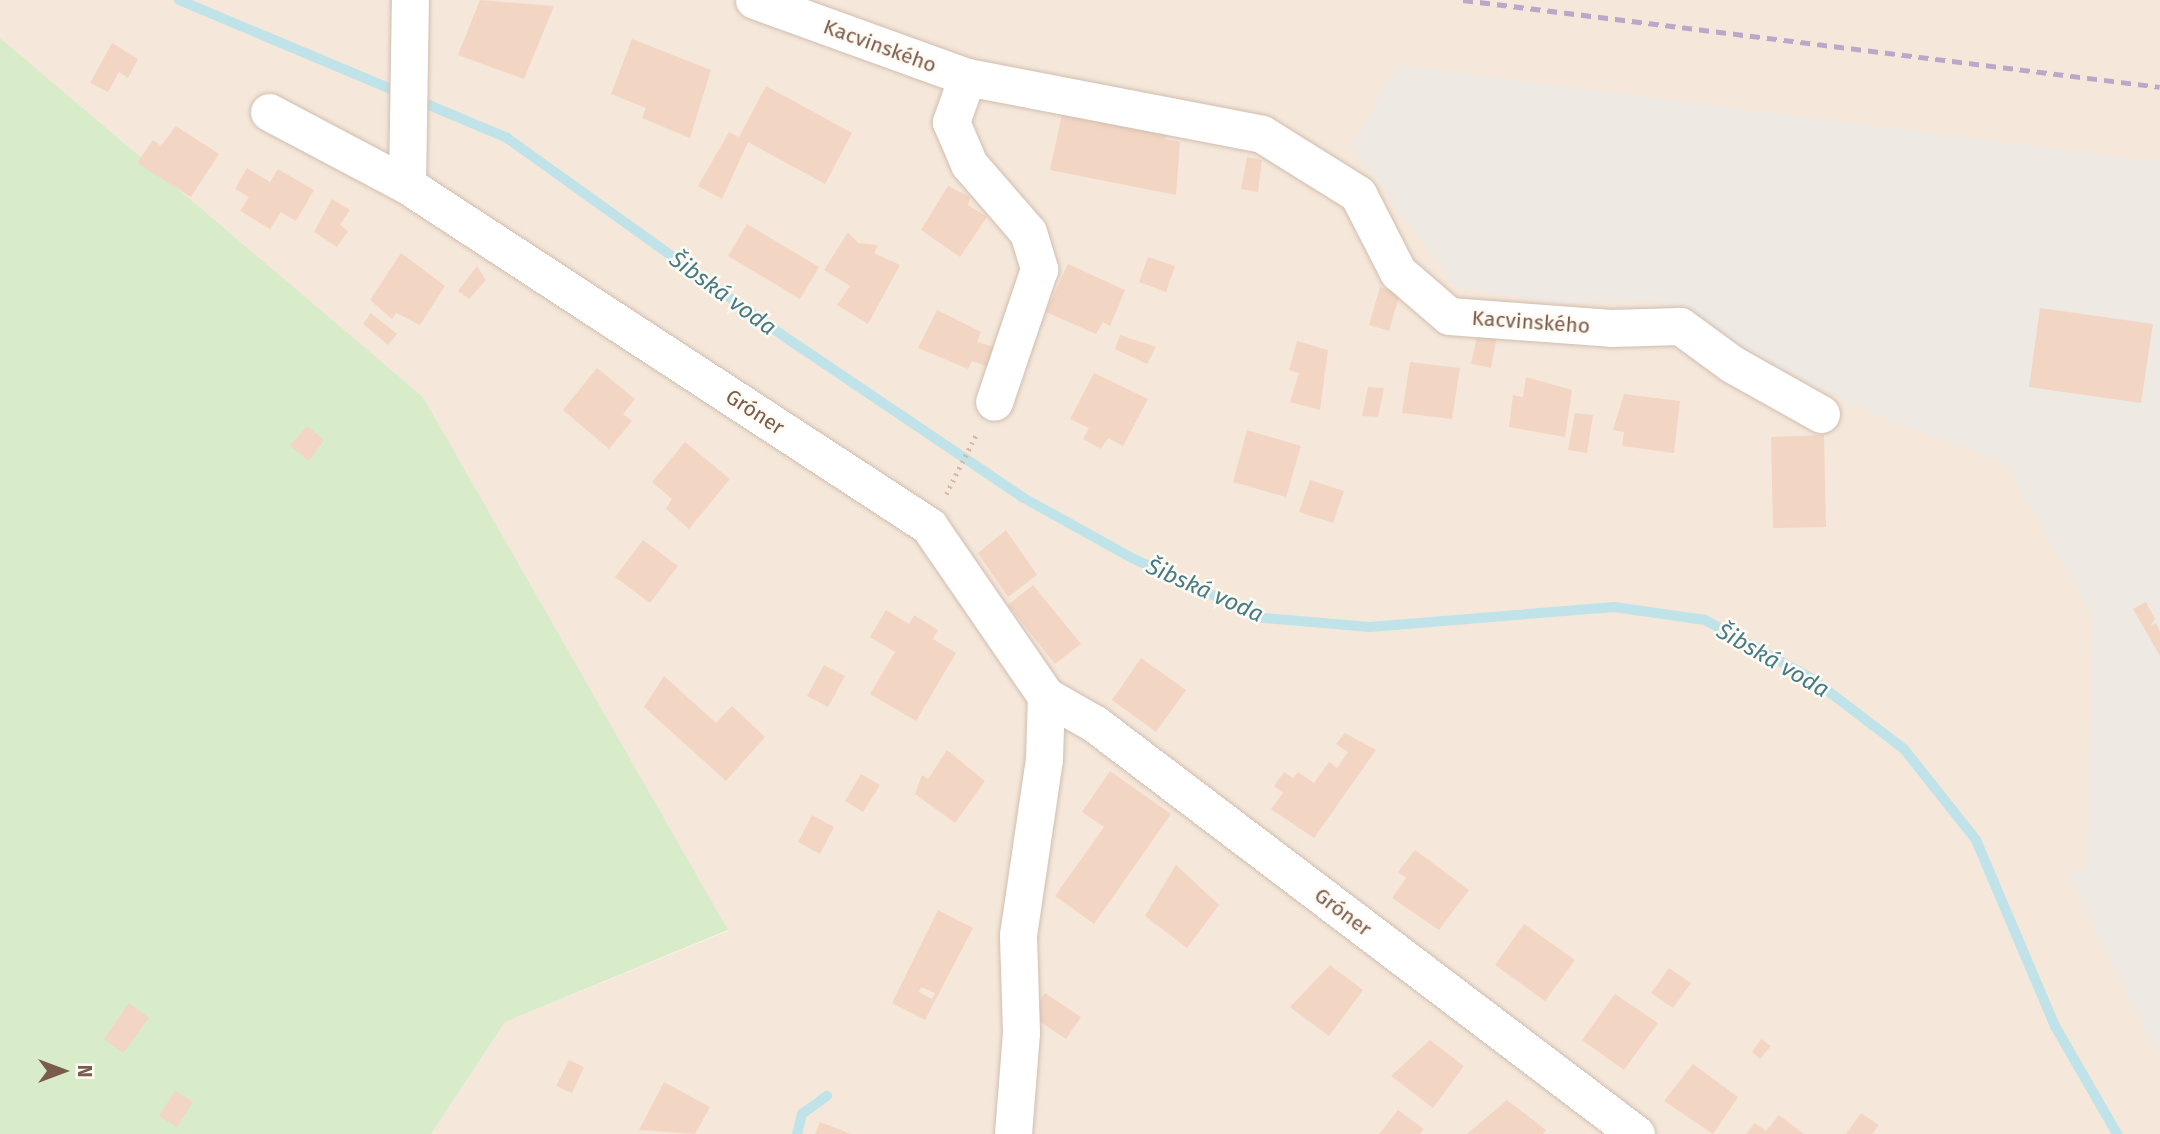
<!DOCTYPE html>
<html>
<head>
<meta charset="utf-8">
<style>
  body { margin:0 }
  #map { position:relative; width:2160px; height:1134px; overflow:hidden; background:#fdf6ec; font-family:"Fira Sans",sans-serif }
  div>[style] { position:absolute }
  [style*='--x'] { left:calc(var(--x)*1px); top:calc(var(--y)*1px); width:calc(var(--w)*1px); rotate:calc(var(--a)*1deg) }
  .residential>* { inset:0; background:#f5e8da }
  .industrial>* { inset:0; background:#efe9e4 }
  .green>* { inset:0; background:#d8ecc9 }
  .stream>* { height:10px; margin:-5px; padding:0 5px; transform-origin:5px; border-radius:5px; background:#bfe3e8 }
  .building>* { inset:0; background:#f3d5c3 }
  .path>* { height:4.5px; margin-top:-2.25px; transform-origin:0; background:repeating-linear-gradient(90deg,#d9b8a5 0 2px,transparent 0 7px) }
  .roads { filter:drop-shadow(0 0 2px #d1beb0) drop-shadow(0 0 2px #d1beb0) }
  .minor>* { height:37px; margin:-18.5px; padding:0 18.5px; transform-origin:18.5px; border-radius:18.5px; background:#fff }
  .rail>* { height:5px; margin-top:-2.5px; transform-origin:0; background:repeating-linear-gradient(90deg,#b9a8c9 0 10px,transparent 0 17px) }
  span { translate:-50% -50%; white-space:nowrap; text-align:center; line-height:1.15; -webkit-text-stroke:5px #fffaf3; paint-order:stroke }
  .street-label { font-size:21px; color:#7a5c4d }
  .water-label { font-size:23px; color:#437c86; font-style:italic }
  .north { position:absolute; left:28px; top:1036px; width:70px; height:70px; -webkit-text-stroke:5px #fffaf3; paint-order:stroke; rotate:90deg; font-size:19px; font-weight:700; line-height:28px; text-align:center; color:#7a5c4d }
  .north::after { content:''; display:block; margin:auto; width:24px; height:32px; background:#7a5c4d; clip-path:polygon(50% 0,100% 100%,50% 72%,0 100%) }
</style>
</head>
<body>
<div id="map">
  <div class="residential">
    <i style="clip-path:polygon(0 0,2160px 0,2160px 1134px,431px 1134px,505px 1022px,728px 931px,0 38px)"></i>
  </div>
  <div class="industrial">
    <i style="clip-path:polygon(1397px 65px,2160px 162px,2160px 1059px,2067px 874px,2088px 866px,2093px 616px,2005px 462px,1884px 418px,1751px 356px,1652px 300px,1560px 303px,1456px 287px,1352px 146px)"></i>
  </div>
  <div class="green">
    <i style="clip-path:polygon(0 38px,423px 397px,728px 930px,505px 1022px,431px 1134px,0 1134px)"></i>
  </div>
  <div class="stream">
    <i style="--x:179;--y:0;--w:356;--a:22.8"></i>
    <i style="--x:507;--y:138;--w:349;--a:35.6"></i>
    <i style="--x:791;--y:341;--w:279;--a:34"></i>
    <i style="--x:1022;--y:497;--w:126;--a:29"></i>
    <i style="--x:1132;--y:558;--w:144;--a:24.6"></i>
    <i style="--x:1263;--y:618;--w:107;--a:4.8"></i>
    <i style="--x:1370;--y:627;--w:245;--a:-4.7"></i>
    <i style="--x:1614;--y:607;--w:92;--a:8.1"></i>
    <i style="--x:1705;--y:620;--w:121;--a:28.7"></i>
    <i style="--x:1811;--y:678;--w:117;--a:37.4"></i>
    <i style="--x:1904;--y:749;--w:116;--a:51.6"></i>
    <i style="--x:1976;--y:840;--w:202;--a:67"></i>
    <i style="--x:2055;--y:1026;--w:125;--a:60.1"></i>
    <i style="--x:797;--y:1134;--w:21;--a:-76"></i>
    <i style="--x:802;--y:1114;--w:31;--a:-36"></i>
  </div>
  <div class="building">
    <i style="clip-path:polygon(480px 0,554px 6px,524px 79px,458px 55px)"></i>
    <i style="clip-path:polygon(632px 39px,711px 70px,690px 138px,642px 118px,646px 108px,611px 94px)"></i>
    <i style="clip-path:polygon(112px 43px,138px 59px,128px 78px,119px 72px,108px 92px,90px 83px)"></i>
    <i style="clip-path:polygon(766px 86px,852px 133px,825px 184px,748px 142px,722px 199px,698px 186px,729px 132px,739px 137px)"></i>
    <i style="clip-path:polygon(1062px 114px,1169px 133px,1165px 139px,1180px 142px,1176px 195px,1050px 170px)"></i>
    <i style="clip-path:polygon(176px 126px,219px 154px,191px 197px,137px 163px,153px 140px,161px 146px)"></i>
    <i style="clip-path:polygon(1247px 157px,1262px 160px,1258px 192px,1241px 189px)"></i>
    <i style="clip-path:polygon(247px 168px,270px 182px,278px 169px,314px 190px,296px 221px,281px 212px,270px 229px,240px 211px,249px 197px,235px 189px)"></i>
    <i style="clip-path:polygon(948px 186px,970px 197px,968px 205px,987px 217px,960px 257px,921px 230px)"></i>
    <i style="clip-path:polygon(332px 199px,350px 210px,340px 225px,348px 231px,337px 247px,314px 232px)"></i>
    <i style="clip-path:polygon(747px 224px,819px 267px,800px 299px,728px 256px)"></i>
    <i style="clip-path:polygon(848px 232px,858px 243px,878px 245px,874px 253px,900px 265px,868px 324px,837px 305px,850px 286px,824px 270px)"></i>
    <i style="clip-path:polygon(401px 253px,445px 286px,420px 325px,396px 313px,392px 319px,370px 300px)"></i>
    <i style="clip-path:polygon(1148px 257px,1175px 266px,1166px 292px,1139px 282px)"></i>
    <i style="clip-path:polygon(1068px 264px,1125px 290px,1110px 326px,1103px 322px,1096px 334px,1046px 312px)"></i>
    <i style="clip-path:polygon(477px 266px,486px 280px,469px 299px,458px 291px)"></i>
    <i style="clip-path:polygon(1380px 287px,1400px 293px,1389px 331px,1369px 325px)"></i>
    <i style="clip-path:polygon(2040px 308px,2153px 324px,2141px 403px,2029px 387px)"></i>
    <i style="clip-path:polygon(937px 310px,981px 332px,977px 342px,997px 348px,989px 367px,972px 361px,968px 369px,918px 348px)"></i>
    <i style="clip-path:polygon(371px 313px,397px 334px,388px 345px,363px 324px)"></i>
    <i style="clip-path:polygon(1478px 332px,1497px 336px,1491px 368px,1471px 364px)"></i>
    <i style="clip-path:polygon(1120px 335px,1156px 347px,1147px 364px,1115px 349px)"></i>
    <i style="clip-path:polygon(1297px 341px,1328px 350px,1320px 410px,1290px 402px,1299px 373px,1289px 370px)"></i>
    <i style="clip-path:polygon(1410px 362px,1460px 368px,1452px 419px,1402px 413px)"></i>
    <i style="clip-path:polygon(597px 368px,635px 399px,623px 414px,632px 421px,609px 449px,563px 410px)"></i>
    <i style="clip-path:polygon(1094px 373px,1148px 399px,1123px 446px,1108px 438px,1101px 449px,1083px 439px,1089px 428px,1070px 419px)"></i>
    <i style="clip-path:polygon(1526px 377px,1572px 390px,1565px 437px,1509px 427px,1513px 395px,1523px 397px)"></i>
    <i style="clip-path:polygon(1368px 387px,1384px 388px,1378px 417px,1362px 416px)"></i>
    <i style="clip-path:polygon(1624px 394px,1680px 401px,1674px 453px,1622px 446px,1624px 432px,1613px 430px)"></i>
    <i style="clip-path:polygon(1575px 413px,1593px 415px,1587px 453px,1568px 450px)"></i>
    <i style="clip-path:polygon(307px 426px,324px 440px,309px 461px,290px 446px)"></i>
    <i style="clip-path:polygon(1247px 430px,1301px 446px,1286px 497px,1233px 482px)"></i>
    <i style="clip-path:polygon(1824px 435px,1826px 527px,1773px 528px,1771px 437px)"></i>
    <i style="clip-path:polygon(685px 442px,730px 479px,689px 529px,666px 509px,672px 499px,652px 482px)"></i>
    <i style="clip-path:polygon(1310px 480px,1344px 491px,1333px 523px,1299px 512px)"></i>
    <i style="clip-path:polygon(1006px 530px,1037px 575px,1008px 597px,978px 553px)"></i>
    <i style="clip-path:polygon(643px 540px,678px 566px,650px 603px,615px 577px)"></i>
    <i style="clip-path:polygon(1033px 585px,1081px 644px,1055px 664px,1008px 605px)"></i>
    <i style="clip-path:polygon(2146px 602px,2155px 619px,2150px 626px,2156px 623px,2160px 631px,2160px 656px,2133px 609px)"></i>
    <i style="clip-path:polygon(886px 610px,909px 624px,914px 615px,938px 630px,933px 639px,956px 653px,916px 721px,870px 694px,895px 652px,870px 637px)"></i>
    <i style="clip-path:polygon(1141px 658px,1186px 690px,1156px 732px,1112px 700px)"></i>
    <i style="clip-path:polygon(824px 665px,845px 676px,828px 707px,807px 696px)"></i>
    <i style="clip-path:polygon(664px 676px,716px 723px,732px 706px,765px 737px,726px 781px,644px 707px)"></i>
    <i style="clip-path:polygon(1345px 733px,1376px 750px,1314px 838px,1271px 809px,1283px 793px,1274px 786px,1284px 772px,1293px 778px,1298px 772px,1314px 783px,1329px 762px,1337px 768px,1348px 752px,1336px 744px)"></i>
    <i style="clip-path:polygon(947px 750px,985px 781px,955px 823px,915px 794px,922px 775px,928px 779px)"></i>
    <i style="clip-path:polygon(1110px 771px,1171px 814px,1094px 924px,1055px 896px,1104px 827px,1082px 812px)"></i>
    <i style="clip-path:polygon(861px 774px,880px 785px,863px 812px,845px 801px)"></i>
    <i style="clip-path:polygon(812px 815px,834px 827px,820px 854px,798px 842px)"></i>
    <i style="clip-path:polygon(1415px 850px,1469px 890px,1439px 930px,1392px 898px,1406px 878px,1398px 872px)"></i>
    <i style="clip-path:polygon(1176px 865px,1219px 905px,1187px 948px,1145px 916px)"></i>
    <i style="clip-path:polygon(evenodd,938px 910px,973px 928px,925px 1020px,892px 1003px,938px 910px,921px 987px,935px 993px,932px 999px,919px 992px,921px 987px)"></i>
    <i style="clip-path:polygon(1524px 924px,1575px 960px,1545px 1001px,1495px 965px)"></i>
    <i style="clip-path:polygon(1330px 965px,1363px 990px,1329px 1036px,1290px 1007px)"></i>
    <i style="clip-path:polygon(1669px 968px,1691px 983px,1673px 1008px,1651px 993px)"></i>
    <i style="clip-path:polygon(1045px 993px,1081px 1017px,1066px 1039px,1030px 1015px)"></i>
    <i style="clip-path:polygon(1615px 994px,1658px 1023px,1624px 1070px,1582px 1040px)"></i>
    <i style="clip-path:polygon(129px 1003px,149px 1018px,123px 1053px,104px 1039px)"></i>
    <i style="clip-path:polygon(1761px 1039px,1771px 1046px,1760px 1059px,1752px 1052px)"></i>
    <i style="clip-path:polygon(1430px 1040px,1464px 1066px,1433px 1108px,1391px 1076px)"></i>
    <i style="clip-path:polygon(569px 1060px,584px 1067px,572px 1093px,556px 1086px)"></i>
    <i style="clip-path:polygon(1693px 1064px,1738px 1097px,1713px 1134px,1664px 1101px)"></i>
    <i style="clip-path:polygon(664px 1082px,710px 1107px,695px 1134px,639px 1130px)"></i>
    <i style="clip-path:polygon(175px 1091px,193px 1102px,177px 1127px,159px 1116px)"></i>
    <i style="clip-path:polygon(1507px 1100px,1546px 1130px,1543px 1134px,1467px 1134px)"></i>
    <i style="clip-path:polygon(1398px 1110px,1424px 1129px,1420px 1134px,1379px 1134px)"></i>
    <i style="clip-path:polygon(1861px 1113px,1879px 1125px,1872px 1134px,1846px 1134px)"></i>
    <i style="clip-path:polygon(1779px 1115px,1804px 1134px,1746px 1134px,1755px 1123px,1766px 1131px)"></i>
    <i style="clip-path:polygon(820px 1122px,851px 1134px,815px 1134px)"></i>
  </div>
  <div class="path">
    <i style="--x:946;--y:494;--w:68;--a:-63.1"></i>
  </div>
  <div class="roads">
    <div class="minor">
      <i style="--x:754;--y:0;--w:226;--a:19.9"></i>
      <i style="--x:967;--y:77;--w:300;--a:10.9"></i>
      <i style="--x:1262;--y:134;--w:113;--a:32"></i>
      <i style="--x:1358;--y:194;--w:88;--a:62.9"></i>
      <i style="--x:1398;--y:272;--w:67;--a:40.8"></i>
      <i style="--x:1449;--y:316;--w:162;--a:4.2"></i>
      <i style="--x:1611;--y:328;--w:69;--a:-1.7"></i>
      <i style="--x:1680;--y:326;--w:64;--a:36.2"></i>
      <i style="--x:1732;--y:364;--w:102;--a:29.3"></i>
      <i style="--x:967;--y:77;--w:48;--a:109.6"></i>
      <i style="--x:951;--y:122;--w:46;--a:66.8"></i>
      <i style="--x:969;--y:164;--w:90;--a:49.1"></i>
      <i style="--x:1028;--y:232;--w:39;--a:73"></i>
      <i style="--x:1039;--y:269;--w:140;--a:108.7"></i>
      <i style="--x:269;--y:112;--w:156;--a:27.9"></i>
      <i style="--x:407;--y:185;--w:624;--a:33.15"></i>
      <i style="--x:929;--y:526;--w:206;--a:55.5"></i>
      <i style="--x:1046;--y:696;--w:56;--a:29.7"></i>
      <i style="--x:1095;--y:724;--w:679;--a:37.16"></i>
      <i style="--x:407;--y:185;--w:185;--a:-89.1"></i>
      <i style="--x:1013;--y:1134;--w:102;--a:-85.5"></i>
      <i style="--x:1021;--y:1032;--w:97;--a:-91.8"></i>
      <i style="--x:1018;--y:935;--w:178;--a:-81.6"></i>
      <i style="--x:1044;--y:759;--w:63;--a:-88.2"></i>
    </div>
  </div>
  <div class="rail">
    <i style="--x:1463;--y:0;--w:702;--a:7.11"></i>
  </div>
  <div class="street-label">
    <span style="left:880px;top:46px;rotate:20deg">Kacvinského</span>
    <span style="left:1531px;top:322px;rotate:4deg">Kacvinského</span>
    <span style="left:755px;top:412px;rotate:33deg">Gróner</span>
    <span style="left:1343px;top:912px;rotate:37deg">Gróner</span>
  </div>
  <div class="water-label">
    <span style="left:723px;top:293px;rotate:36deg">Šibská voda</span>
    <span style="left:1205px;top:590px;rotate:24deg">Šibská voda</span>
    <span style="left:1773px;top:660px;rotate:30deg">Šibská voda</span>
  </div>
  <div class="north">N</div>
</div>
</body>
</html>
